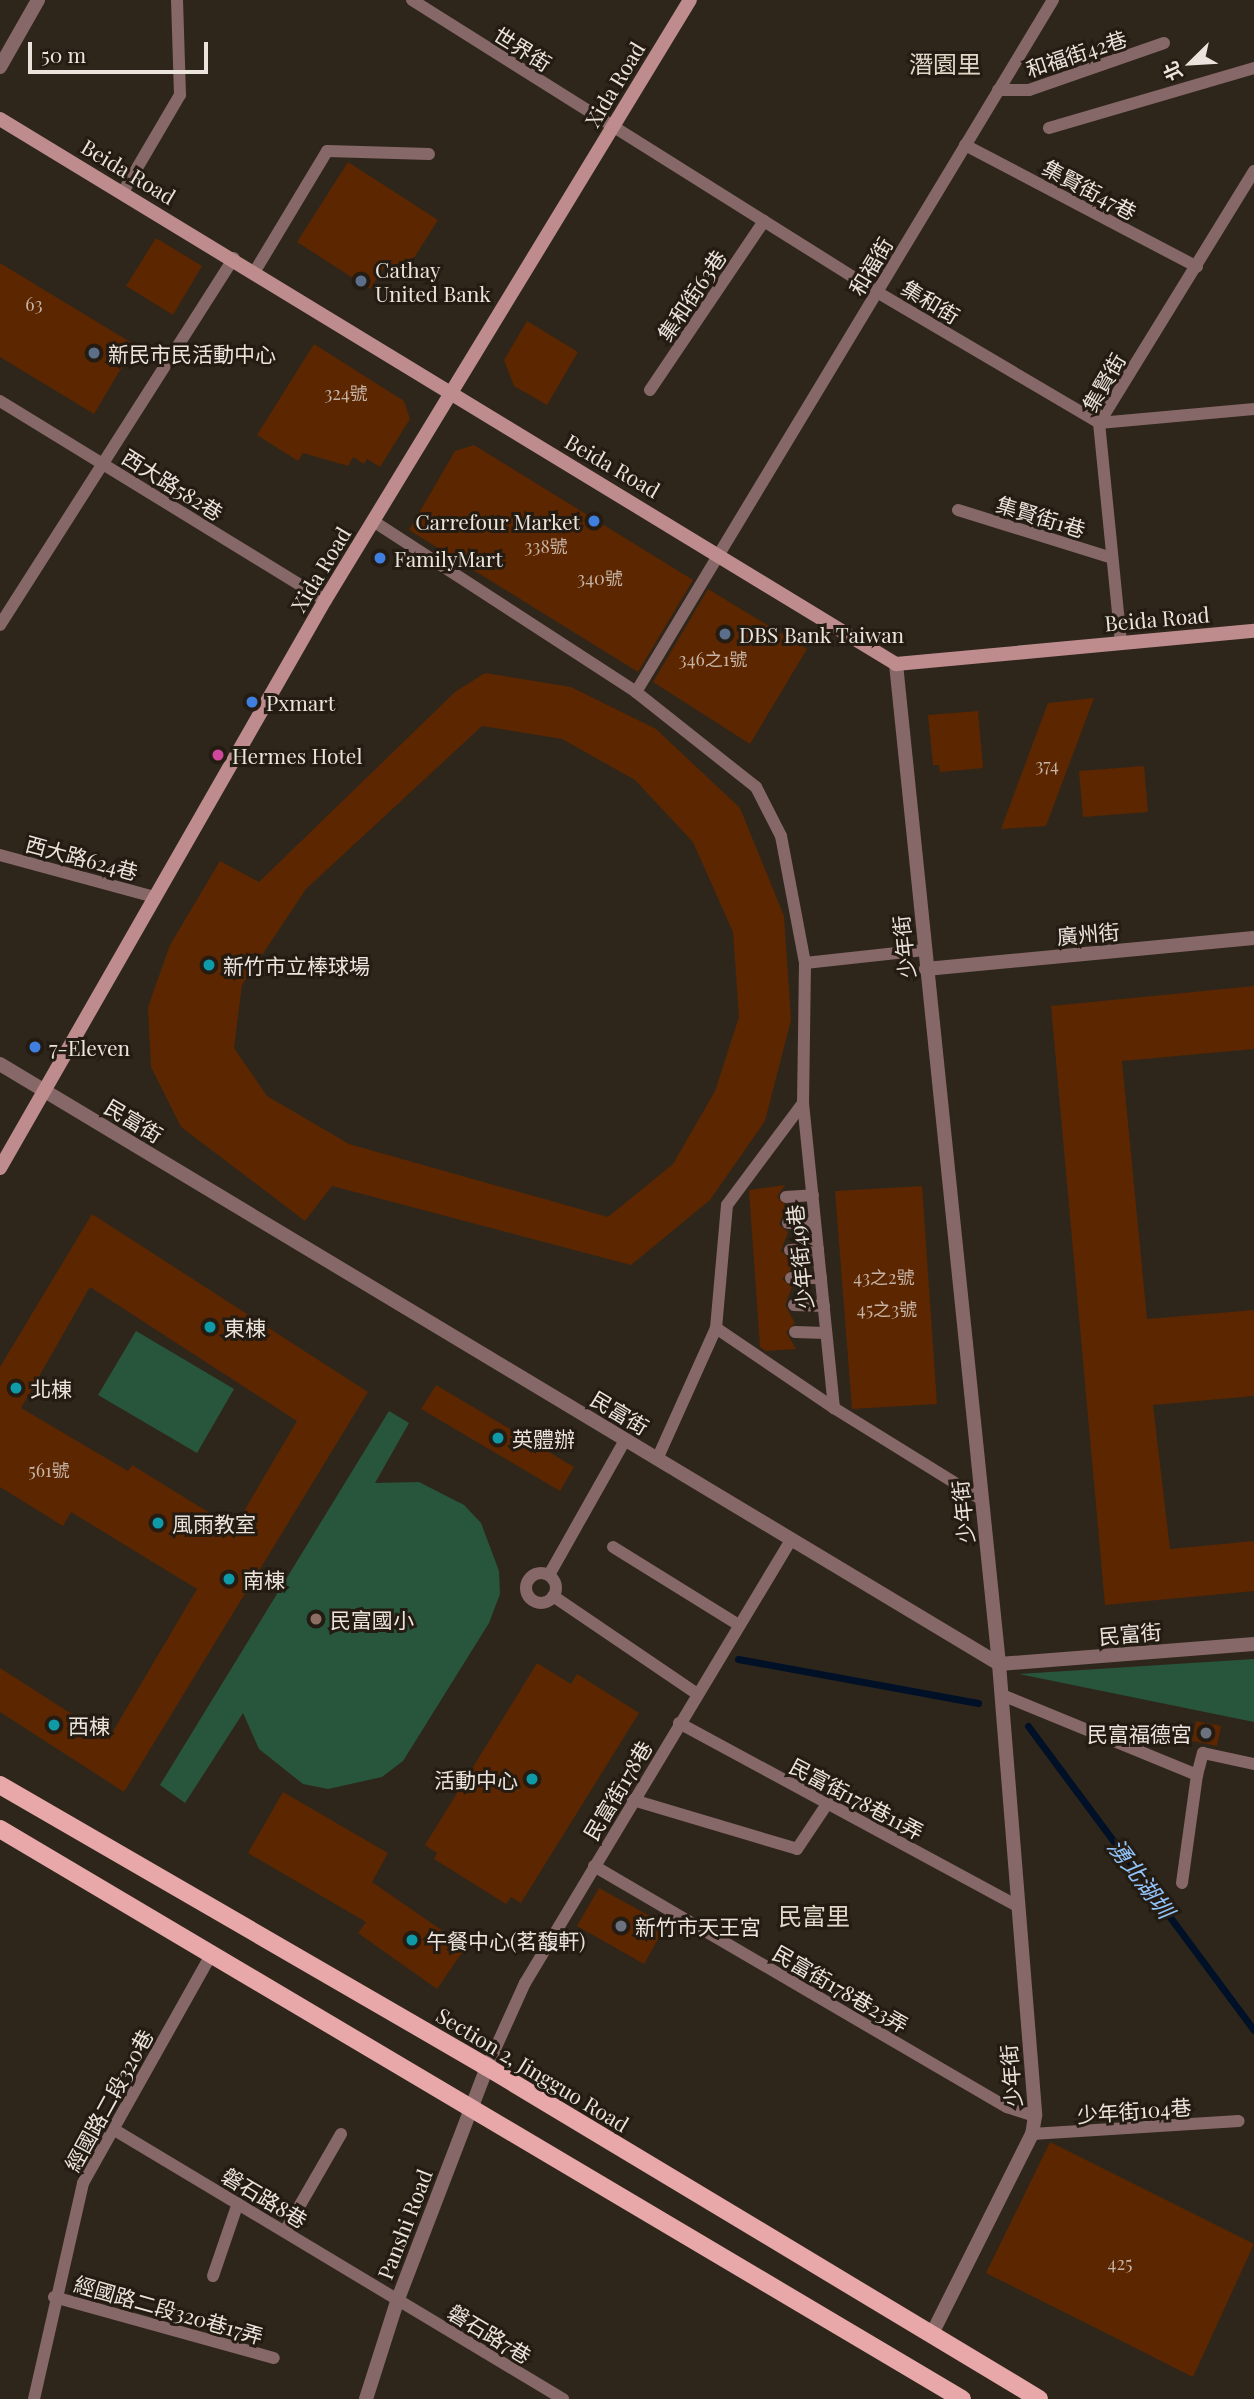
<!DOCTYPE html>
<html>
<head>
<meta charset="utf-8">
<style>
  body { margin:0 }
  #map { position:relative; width:1254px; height:2399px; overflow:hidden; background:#2e261b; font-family:"Playfair Display","Noto Sans TC",serif }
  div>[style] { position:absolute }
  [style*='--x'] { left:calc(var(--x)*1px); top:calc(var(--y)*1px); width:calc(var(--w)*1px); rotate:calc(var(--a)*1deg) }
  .green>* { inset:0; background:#27563d }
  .stream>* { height:7px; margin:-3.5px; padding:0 3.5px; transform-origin:3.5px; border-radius:3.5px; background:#001027 }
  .building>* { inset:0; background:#5b2600 }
  .lane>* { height:12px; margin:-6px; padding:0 6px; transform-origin:6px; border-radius:6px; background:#876868 }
  .lane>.ring { margin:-6px; padding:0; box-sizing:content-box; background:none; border:12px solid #876868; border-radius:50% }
  .street>* { height:14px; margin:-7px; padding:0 7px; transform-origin:7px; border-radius:7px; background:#876868 }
  .secondary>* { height:14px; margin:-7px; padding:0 7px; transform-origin:7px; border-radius:7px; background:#be8c8c }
  .primary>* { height:18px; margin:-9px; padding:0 9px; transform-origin:9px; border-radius:9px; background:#e8a8a9 }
  .dots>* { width:19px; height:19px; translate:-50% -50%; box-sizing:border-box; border:4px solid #241c12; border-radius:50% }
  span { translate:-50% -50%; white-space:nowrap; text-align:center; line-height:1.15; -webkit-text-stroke:6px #241c12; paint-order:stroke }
  .number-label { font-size:18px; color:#c6b4a6 }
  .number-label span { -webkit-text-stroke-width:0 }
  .street-label { font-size:21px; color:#eae4dd }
  .poi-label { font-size:21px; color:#eae4dd }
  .left { translate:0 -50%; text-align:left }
  .right { translate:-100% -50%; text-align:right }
  .water-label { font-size:23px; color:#91c3fb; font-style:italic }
  .quarter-label { font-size:24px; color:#e1d6c8 }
  .north { position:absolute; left:1156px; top:28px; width:70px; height:70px; -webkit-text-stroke:5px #241c12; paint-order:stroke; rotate:246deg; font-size:19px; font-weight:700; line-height:28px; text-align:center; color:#eae4dd }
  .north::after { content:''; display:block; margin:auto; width:24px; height:32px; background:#eae4dd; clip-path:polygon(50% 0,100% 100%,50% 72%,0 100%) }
  .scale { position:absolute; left:28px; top:42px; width:180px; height:32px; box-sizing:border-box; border:4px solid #eae4dd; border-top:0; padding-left:9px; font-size:21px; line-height:24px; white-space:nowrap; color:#eae4dd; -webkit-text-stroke:5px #241c12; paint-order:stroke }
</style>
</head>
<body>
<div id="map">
  <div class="green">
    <i style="clip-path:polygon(136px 1331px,234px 1389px,197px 1453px,98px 1395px)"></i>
    <i style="clip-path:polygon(389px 1411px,409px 1423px,375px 1483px,419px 1482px,464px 1505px,481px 1523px,499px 1571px,500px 1594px,489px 1623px,403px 1761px,382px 1777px,328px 1789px,303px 1784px,259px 1749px,243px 1713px,185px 1803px,160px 1785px)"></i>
    <i style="clip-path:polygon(1254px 1659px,1254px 1722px,1019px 1674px)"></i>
  </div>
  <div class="stream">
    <i style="--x:738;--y:1659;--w:244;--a:10.4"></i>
    <i style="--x:1028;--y:1726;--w:379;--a:53.4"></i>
  </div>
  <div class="building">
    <i style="clip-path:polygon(348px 162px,438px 220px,402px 277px,385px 266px,370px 289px,297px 242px)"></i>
    <i style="clip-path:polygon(156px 238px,202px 266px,173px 315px,126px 286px)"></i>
    <i style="clip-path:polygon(0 263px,135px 345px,94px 414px,0 357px)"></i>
    <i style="clip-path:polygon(527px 321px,578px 352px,547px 405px,514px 386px,504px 360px)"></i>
    <i style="clip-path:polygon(314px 344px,404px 401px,410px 419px,380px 467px,367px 459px,364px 464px,353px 457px,348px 466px,303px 453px,298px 461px,257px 435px)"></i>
    <i style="clip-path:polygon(474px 445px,693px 580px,638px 672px,409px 530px,455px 451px)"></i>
    <i style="clip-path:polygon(708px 589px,807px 649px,750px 744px,653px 682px)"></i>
    <i style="clip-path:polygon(evenodd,485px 673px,571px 687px,656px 729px,740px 808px,784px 916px,791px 1020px,765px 1121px,710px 1200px,631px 1265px,332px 1186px,305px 1221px,181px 1127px,151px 1067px,148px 1007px,170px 945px,220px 861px,259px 882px,455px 692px,485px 673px,482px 726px,562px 739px,635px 780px,693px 842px,733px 932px,739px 1017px,715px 1091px,673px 1164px,608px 1217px,349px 1144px,267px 1096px,234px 1048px,242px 985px,306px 889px,482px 726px)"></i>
    <i style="clip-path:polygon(1094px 698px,1046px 826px,1001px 829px,1048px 703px)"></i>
    <i style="clip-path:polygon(978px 711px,983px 768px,940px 772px,939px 765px,933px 765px,928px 715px)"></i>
    <i style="clip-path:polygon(1144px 766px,1148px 812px,1083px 817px,1079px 771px)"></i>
    <i style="clip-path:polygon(1254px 986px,1254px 1049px,1122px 1061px,1147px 1319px,1254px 1310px,1254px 1396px,1153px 1405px,1170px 1549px,1254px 1541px,1254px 1591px,1105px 1605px,1051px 1006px)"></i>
    <i style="clip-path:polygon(785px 1185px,777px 1197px,787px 1206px,779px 1224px,788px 1232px,781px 1251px,790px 1259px,791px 1269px,782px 1279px,792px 1287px,785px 1305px,795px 1323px,786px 1332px,796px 1349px,766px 1351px,760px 1347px,749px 1190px)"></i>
    <i style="clip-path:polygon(922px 1186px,937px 1404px,852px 1409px,835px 1191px)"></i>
    <i style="clip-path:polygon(evenodd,92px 1214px,368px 1392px,124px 1792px,0 1712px,0 1668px,109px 1738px,197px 1589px,71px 1512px,63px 1526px,0 1487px,0 1367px,92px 1214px,90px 1287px,297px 1421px,234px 1528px,132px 1465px,128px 1471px,21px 1408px,90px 1287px)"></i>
    <i style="clip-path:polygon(436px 1385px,574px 1467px,560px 1491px,421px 1409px)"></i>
    <i style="clip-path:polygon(537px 1663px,571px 1684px,577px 1674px,639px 1713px,521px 1903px,511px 1897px,506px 1904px,434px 1859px,437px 1853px,425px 1845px)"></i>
    <i style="clip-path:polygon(1196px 1721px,1221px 1726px,1217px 1746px,1192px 1741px)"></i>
    <i style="clip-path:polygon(283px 1792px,388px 1853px,372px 1882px,466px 1947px,437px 1989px,358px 1933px,366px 1922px,248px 1853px)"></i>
    <i style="clip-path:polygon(599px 1888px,666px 1925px,644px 1964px,577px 1926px)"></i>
    <i style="clip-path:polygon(1050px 2142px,1254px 2244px,1193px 2377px,986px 2273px)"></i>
  </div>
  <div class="lane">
    <i style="--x:412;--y:0;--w:549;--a:32.13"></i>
    <i style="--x:877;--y:292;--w:258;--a:30.5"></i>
    <i style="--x:1099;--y:423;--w:156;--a:-5.2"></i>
    <i style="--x:998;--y:90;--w:31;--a:0"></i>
    <i style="--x:1029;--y:90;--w:143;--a:-19.2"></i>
    <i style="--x:1049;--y:128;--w:214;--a:-16.3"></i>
    <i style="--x:965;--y:145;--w:262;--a:27.7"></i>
    <i style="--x:123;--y:192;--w:113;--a:-59.6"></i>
    <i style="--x:180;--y:95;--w:95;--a:-91.8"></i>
    <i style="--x:255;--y:271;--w:140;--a:-59"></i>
    <i style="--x:327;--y:151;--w:102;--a:1.7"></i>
    <i style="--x:650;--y:390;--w:204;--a:-56"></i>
    <i style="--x:0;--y:401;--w:381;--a:31.5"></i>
    <i style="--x:958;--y:510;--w:161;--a:17.3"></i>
    <i style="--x:373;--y:521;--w:314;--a:33"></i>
    <i style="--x:636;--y:692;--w:153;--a:38.4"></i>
    <i style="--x:756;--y:787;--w:55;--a:63"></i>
    <i style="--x:781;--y:836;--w:129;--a:79.3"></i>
    <i style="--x:805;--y:963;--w:140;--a:90.8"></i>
    <i style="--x:803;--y:1103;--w:127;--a:126.7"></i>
    <i style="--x:727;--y:1205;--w:123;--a:95.1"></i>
    <i style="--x:716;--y:1328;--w:144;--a:114.2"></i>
    <i style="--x:0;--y:625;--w:435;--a:-57.5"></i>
    <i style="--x:1121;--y:643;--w:221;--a:-95.7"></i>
    <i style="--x:1099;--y:423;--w:296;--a:-58.4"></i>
    <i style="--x:636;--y:692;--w:808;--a:-58.93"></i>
    <i style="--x:0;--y:855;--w:161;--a:15.2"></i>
    <i style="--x:805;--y:963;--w:120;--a:-6.2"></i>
    <i style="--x:803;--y:1103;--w:307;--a:84.2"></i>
    <i style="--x:834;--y:1408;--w:173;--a:31.8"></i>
    <i style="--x:786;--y:1197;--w:27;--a:-4"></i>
    <i style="--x:788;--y:1223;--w:27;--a:0"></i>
    <i style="--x:790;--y:1250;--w:28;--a:-2"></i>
    <i style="--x:791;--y:1278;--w:30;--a:0"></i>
    <i style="--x:794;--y:1305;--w:30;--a:2"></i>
    <i style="--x:716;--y:1328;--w:143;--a:34.1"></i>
    <i style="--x:795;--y:1332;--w:31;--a:2"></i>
    <i style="--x:613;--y:1547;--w:148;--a:31.8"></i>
    <i class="ring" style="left:526px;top:1573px;width:18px;height:18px"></i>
    <i style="--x:549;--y:1575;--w:155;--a:-60.6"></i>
    <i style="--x:553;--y:1596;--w:174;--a:34.2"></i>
    <i style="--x:1002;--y:1695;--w:211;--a:22.3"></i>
    <i style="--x:1197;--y:1775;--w:23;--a:-75"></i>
    <i style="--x:1203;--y:1753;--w:52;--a:12.2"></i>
    <i style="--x:679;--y:1723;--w:384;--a:28.4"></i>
    <i style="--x:633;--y:1800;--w:171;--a:16.6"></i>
    <i style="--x:797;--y:1849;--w:54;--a:-56.3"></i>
    <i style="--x:594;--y:1866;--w:478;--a:30.3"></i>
    <i style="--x:1007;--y:2107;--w:29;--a:18"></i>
    <i style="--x:1182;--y:1883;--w:109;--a:-82.1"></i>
    <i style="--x:487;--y:2067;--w:92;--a:-65.7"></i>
    <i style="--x:525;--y:1983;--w:517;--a:-59.02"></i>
    <i style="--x:113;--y:2129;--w:525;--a:30.96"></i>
    <i style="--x:1032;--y:2134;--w:207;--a:-3.6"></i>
    <i style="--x:285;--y:2231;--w:112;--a:-60"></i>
    <i style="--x:213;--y:2276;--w:77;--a:-71.1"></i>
    <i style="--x:54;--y:2297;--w:228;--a:15.5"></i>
    <i style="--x:34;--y:2399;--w:221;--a:-77.2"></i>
    <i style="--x:83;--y:2183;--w:264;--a:-60.7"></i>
  </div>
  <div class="street">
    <i style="--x:0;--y:67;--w:77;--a:-60.4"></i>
    <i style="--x:896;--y:664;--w:1005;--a:84.12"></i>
    <i style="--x:999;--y:1664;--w:453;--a:85.4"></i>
    <i style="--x:1035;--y:2116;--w:18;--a:99"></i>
    <i style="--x:1032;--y:2134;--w:221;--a:116.6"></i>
    <i style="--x:926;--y:969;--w:329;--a:-5.4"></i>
    <i style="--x:0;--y:1064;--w:1165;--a:30.99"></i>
    <i style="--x:999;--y:1664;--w:256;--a:-4.5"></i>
    <i style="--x:366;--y:2399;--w:105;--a:-72.3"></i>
    <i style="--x:398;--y:2299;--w:248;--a:-69"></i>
  </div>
  <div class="secondary">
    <i style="--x:0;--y:119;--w:1049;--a:31.31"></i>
    <i style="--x:896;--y:664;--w:360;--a:-5.3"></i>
    <i style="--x:0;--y:1168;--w:654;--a:-60.22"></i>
    <i style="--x:325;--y:600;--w:702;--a:-58.69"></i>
  </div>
  <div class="primary">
    <i style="--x:0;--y:1785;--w:563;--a:30.07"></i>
    <i style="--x:487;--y:2067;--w:644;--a:31.02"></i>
    <i style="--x:0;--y:1829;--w:1118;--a:30.65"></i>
  </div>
  <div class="dots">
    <i style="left:361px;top:281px;background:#5c6f8a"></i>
    <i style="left:94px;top:353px;background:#5c6f8a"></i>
    <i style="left:594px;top:521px;background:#3f7fe0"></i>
    <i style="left:380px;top:558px;background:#3f7fe0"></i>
    <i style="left:725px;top:634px;background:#5c6f8a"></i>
    <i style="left:252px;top:702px;background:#3f7fe0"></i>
    <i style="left:218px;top:755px;background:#d1479c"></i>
    <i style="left:209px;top:965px;background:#0f9aa8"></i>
    <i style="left:35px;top:1047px;background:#3f7fe0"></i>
    <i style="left:210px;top:1327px;background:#0f9aa8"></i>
    <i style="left:16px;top:1388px;background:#0f9aa8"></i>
    <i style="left:498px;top:1438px;background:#0f9aa8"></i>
    <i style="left:158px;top:1523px;background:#0f9aa8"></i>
    <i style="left:229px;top:1579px;background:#0f9aa8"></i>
    <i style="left:316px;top:1619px;background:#8d6e63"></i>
    <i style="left:54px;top:1725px;background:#0f9aa8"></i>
    <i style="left:1206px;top:1733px;background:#6b7280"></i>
    <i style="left:532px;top:1779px;background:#0f9aa8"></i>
    <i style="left:621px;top:1926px;background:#6b7280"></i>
    <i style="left:412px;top:1940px;background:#0f9aa8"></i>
  </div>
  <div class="number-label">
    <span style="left:34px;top:304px">63</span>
    <span style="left:346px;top:393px">324號</span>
    <span style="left:546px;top:546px">338號</span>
    <span style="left:600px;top:578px">340號</span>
    <span style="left:713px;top:659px">346之1號</span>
    <span style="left:1047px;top:765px">374</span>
    <span style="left:884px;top:1277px">43之2號</span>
    <span style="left:887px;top:1309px">45之3號</span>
    <span style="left:49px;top:1470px">561號</span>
    <span style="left:1120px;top:2263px">425</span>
  </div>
  <div class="street-label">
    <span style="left:523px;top:48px;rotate:32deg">世界街</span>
    <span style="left:1076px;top:53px;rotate:-18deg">和福街42巷</span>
    <span style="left:614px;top:84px;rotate:-59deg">Xida Road</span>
    <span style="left:129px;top:171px;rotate:31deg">Beida Road</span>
    <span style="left:1090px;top:189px;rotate:28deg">集賢街47巷</span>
    <span style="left:870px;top:266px;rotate:-59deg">和福街</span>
    <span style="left:691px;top:295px;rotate:-56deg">集和街63巷</span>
    <span style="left:931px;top:301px;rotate:31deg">集和街</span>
    <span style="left:1103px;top:382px;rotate:-60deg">集賢街</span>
    <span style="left:613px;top:465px;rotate:30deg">Beida Road</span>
    <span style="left:173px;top:484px;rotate:32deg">西大路582巷</span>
    <span style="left:1041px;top:516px;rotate:17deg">集賢街1巷</span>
    <span style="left:320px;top:569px;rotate:-59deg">Xida Road</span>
    <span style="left:1157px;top:618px;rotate:-5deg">Beida Road</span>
    <span style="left:82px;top:857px;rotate:15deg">西大路624巷</span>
    <span style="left:1088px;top:933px;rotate:-5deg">廣州街</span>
    <span style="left:903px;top:947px;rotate:-96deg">少年街</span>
    <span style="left:134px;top:1120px;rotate:31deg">民富街</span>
    <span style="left:799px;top:1257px;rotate:-96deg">少年街49巷</span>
    <span style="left:620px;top:1412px;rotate:31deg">民富街</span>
    <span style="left:962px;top:1512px;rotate:-96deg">少年街</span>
    <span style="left:1130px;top:1633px;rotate:-5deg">民富街</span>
    <span style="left:617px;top:1790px;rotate:-59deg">民富街178巷</span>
    <span style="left:857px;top:1798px;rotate:28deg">民富街178巷11弄</span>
    <span style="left:841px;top:1988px;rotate:30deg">民富街178巷23弄</span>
    <span style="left:533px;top:2069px;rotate:31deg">Section 2, Jingguo Road</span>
    <span style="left:1010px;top:2076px;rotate:-95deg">少年街</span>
    <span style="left:108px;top:2100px;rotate:-61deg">經國路二段320巷</span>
    <span style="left:1134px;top:2110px;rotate:-4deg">少年街104巷</span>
    <span style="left:265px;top:2197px;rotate:31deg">磐石路8巷</span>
    <span style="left:404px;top:2224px;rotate:-69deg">Panshi Road</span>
    <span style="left:169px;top:2309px;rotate:16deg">經國路二段320巷17弄</span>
    <span style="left:490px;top:2333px;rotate:31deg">磐石路7巷</span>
  </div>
  <div class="poi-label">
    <span class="left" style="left:375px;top:281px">Cathay<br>United Bank</span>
    <span class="left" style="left:108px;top:353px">新民市民活動中心</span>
    <span class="right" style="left:580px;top:521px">Carrefour Market</span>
    <span class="left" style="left:394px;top:558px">FamilyMart</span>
    <span class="left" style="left:739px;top:634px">DBS Bank Taiwan</span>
    <span class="left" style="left:266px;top:702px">Pxmart</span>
    <span class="left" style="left:232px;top:755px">Hermes Hotel</span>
    <span class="left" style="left:223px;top:965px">新竹市立棒球場</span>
    <span class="left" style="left:49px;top:1047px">7-Eleven</span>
    <span class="left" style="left:224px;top:1327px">東棟</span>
    <span class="left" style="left:30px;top:1388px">北棟</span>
    <span class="left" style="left:512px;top:1438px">英體辦</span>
    <span class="left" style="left:172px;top:1523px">風雨教室</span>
    <span class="left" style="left:243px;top:1579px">南棟</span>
    <span class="left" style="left:330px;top:1619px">民富國小</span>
    <span class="left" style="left:68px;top:1725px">西棟</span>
    <span class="right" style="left:1192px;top:1733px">民富福德宮</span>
    <span class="right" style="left:518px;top:1779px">活動中心</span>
    <span class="left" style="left:635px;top:1926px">新竹市天王宮</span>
    <span class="left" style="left:426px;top:1940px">午餐中心(茗馥軒)</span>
  </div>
  <div class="water-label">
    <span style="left:1141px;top:1878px;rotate:53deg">湧北湖圳</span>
  </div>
  <div class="quarter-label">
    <span style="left:945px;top:64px">潛園里</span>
    <span style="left:814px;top:1916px">民富里</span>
  </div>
  <div class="north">北</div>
  <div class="scale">50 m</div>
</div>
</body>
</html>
